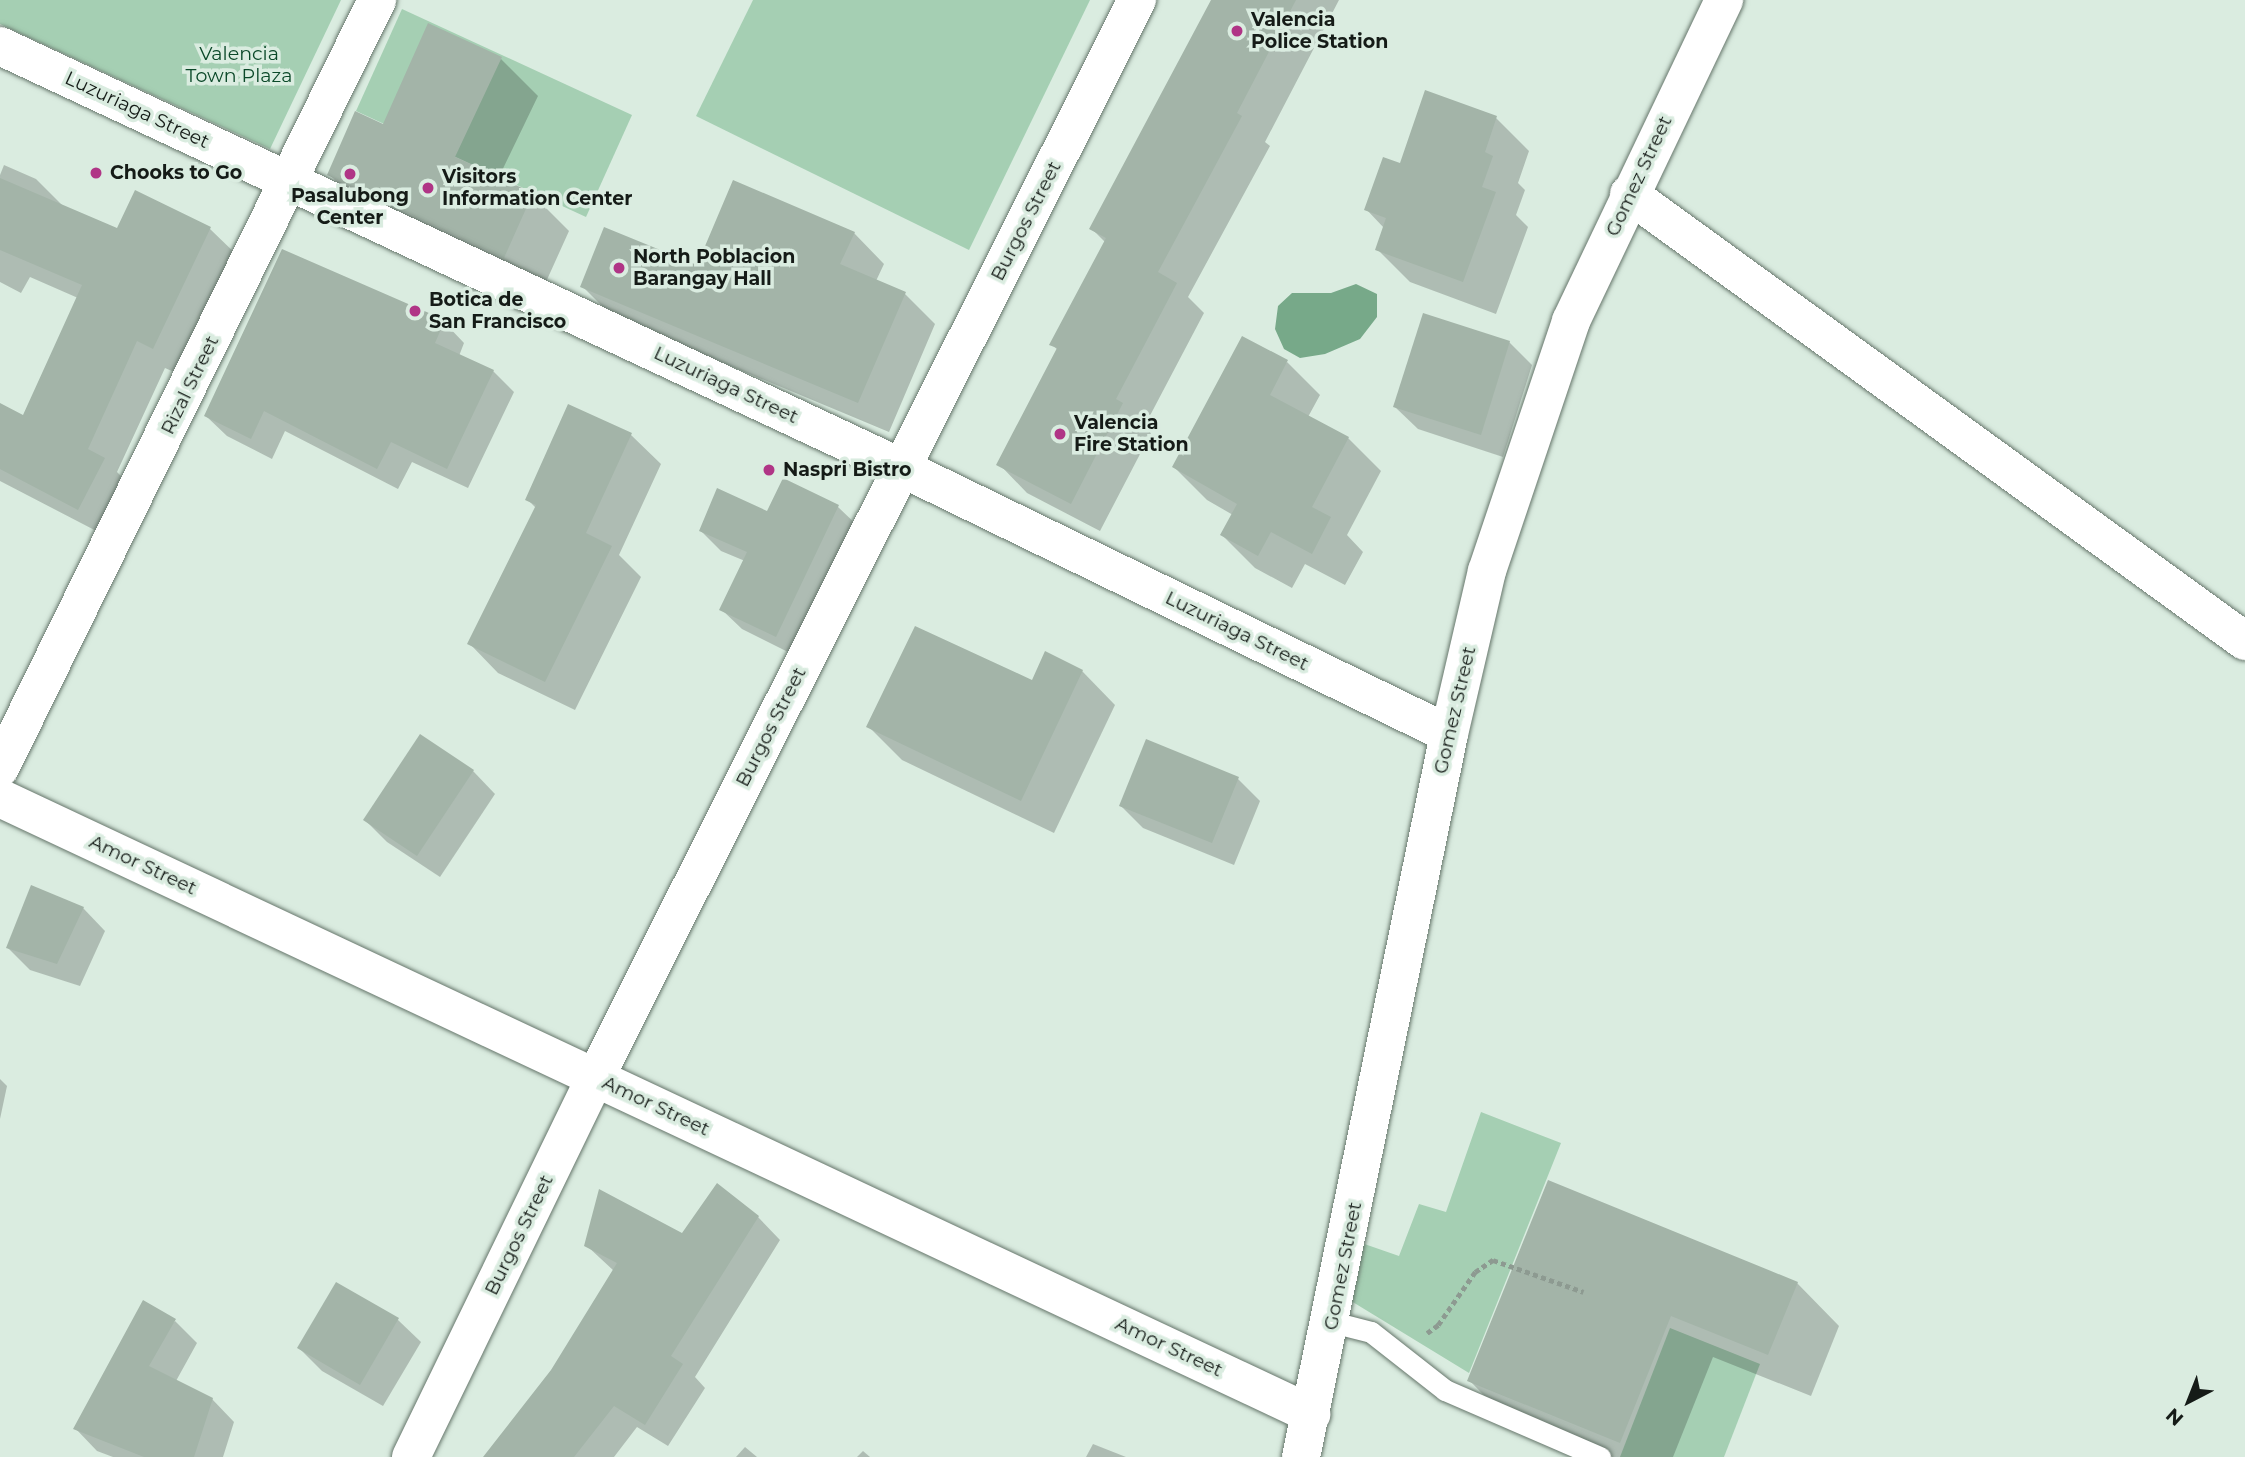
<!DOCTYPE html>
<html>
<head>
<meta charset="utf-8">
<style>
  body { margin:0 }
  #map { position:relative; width:2245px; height:1457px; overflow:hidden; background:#daece0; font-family:Montserrat,sans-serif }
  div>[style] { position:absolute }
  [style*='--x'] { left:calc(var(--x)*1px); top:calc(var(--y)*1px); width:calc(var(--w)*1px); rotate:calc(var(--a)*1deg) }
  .green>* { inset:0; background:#a5cfb3 }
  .water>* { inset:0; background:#77a989 }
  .shadow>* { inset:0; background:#0003 }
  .building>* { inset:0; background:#a3b4a8 }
  .path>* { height:4.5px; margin-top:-2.25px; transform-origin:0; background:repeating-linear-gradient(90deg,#8d9a91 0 5px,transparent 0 8.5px) }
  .roads { filter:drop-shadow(0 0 2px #66766b) drop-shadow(0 0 2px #66766b) }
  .service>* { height:21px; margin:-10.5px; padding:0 10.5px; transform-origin:10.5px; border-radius:10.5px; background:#fff }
  .minor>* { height:38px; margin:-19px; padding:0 19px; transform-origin:19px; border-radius:19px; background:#fff }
  .tertiary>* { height:38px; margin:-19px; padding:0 19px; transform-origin:19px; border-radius:19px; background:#fff }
  .dots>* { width:19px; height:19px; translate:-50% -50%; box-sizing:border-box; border:4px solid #daece0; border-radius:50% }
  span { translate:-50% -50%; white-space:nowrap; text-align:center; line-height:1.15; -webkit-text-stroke:7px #daece0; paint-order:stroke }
  .poi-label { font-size:19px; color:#151b17; font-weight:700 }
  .left { translate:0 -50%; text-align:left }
  .park-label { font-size:19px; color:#0b4929 }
  .street-label { font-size:19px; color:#151b17 }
  .north { position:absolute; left:2154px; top:1366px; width:70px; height:70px; -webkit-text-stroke:5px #daece0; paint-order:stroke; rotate:222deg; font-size:19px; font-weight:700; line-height:28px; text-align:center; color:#151b17 }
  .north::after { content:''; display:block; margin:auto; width:24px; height:32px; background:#151b17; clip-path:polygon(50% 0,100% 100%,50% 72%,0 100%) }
</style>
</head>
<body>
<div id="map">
  <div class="green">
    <i style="clip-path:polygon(0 0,341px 0,270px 149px,0 24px)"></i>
    <i style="clip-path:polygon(753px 0,1090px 0,969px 250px,696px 116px)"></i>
    <i style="clip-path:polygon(402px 9px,632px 115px,586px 217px,356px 111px)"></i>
    <i style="clip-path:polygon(1481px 1112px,1561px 1143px,1469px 1373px,1338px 1293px,1350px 1239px,1399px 1256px,1419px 1204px,1446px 1212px)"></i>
    <i style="clip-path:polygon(1670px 1328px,1760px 1364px,1724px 1457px,1620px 1457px)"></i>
  </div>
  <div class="water">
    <i style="clip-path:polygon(1356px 284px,1377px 294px,1377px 317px,1360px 339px,1325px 354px,1300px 358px,1284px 349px,1275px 329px,1278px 306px,1292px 293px,1331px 293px)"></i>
  </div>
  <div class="shadow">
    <i style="clip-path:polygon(1212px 0,1339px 0,1265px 142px,1270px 146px,1188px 297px,1204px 313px,1144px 427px,1151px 433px,1100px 531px,1027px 493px,999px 464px,1058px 350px,1051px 344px,1105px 242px,1091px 228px)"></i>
    <i style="clip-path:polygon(429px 26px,501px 59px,538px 96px,498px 179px,532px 194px,569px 231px,541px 293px,365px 211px,329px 174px,384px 126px)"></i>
    <i style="clip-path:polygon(1496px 118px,1529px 151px,1518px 183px,1525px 190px,1516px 215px,1528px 227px,1496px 314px,1410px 282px,1377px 249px,1384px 228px,1366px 209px,1401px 165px)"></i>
    <i style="clip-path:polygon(4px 165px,36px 179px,64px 207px,118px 230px,136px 192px,210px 229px,238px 256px,181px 375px,165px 368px,117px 472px,132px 487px,106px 536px,0 481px,0 405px,24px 418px,78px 298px,30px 277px,21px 293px,0 282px,0 175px)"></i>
    <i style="clip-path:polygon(854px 233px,884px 264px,876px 281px,905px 294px,935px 324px,889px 432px,613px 317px,582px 286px,698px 267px)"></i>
    <i style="clip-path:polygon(444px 322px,464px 343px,459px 356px,493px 371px,514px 392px,468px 488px,412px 462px,398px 489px,285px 431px,272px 459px,227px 436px,206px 416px)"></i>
    <i style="clip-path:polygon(1509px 342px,1532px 365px,1503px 457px,1418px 429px,1395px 407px)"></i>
    <i style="clip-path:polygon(1287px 362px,1320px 395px,1308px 417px,1348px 438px,1381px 471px,1347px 535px,1363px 552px,1345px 585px,1305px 564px,1292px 588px,1255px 568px,1222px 535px,1233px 515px,1207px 500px,1174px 467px)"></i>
    <i style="clip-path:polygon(569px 406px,631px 435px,661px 464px,619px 555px,641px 577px,575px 710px,498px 673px,469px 643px,536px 508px,527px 499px)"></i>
    <i style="clip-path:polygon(784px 480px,838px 507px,859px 527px,796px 656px,742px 629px,721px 609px,745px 561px,721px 551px,701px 531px,768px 513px)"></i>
    <i style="clip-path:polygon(1082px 671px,1115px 705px,1054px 833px,902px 760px,869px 727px)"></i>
    <i style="clip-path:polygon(473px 771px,495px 794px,440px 877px,387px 842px,365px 820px)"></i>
    <i style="clip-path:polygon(1238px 779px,1260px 801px,1234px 865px,1143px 828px,1121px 806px)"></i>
    <i style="clip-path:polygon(83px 908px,105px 931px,80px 986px,30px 970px,8px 948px)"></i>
    <i style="clip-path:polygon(0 1079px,7px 1086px,0 1119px)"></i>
    <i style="clip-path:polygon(1549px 1182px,1797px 1283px,1839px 1326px,1811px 1396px,1713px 1357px,1673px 1457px,1596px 1457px,1511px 1423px,1469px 1380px)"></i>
    <i style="clip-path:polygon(758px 1217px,780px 1240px,695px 1377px,705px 1388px,668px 1446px,637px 1427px,614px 1457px,491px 1457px,552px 1371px,614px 1271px,586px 1245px,683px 1235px)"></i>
    <i style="clip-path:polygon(337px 1284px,398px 1320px,421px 1342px,383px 1406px,322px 1371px,299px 1348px)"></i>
    <i style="clip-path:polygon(175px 1321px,197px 1343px,176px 1381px,212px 1399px,234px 1422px,223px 1457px,113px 1457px,97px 1451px,75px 1428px)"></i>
    <i style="clip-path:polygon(1093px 1444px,1126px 1457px,1086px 1457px)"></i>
    <i style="clip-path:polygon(745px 1447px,757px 1457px,736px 1457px)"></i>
    <i style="clip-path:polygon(863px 1451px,870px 1457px,857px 1457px)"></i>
  </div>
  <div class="building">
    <i style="clip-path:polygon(1211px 0,1296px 0,1237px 113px,1242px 116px,1158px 272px,1177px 283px,1116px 399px,1123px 403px,1071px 504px,996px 465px,1057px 348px,1049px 345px,1106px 238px,1089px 229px)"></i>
    <i style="clip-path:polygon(428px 23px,502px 57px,455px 157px,533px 193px,504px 258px,327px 175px,355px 111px,383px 124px)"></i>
    <i style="clip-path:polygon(1425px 90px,1497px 116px,1485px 152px,1493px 156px,1482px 187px,1496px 192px,1463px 282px,1375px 250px,1386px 218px,1364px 210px,1383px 157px,1400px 163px)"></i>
    <i style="clip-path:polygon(0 178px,117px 228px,135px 190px,211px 227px,153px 349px,137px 341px,88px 449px,105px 458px,78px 510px,0 469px,0 403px,23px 415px,82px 285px,0 250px)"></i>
    <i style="clip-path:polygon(733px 180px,855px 232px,840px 264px,906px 292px,858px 403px,580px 287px,604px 227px,697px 265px)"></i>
    <i style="clip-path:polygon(282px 249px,445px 320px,435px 343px,494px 370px,447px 469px,391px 442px,377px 469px,264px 411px,251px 439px,204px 416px)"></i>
    <i style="clip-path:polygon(1423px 313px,1510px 341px,1481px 435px,1393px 407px)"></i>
    <i style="clip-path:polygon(1242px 336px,1288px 360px,1270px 395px,1349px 437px,1312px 507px,1331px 517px,1312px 554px,1271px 532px,1258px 556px,1220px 535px,1237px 504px,1172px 467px)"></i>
    <i style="clip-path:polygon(568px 404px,632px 433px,586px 533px,612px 546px,545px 682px,467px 644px,536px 505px,525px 500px)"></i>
    <i style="clip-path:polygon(783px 478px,839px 505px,776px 637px,719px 610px,747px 552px,699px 531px,717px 488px,767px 511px)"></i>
    <i style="clip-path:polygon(915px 626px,1032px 680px,1045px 651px,1083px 670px,1021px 801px,866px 727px)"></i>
    <i style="clip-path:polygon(420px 734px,474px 770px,417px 856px,363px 820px)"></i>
    <i style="clip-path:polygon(1146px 739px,1239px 777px,1212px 843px,1119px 806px)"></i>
    <i style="clip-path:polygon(31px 885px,84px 907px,57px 964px,6px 948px)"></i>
    <i style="clip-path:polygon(1548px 1180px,1798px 1282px,1768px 1355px,1671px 1316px,1620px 1443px,1467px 1381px)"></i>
    <i style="clip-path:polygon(717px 1183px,759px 1216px,671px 1356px,683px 1364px,645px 1425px,614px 1406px,574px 1457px,483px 1457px,551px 1370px,617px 1263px,584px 1246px,599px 1189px,682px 1233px)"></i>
    <i style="clip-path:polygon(336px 1282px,399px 1318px,360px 1385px,297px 1348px)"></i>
    <i style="clip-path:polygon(143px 1300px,176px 1319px,149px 1366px,213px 1398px,194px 1457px,144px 1457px,73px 1429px)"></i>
  </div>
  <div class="path">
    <i style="--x:1427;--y:1333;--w:14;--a:-36"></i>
    <i style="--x:1438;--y:1325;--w:65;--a:-55.1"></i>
    <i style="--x:1475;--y:1272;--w:22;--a:-34"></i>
    <i style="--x:1493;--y:1260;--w:96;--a:19.4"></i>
  </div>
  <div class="roads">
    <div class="service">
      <i style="--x:1332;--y:1322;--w:40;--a:14.4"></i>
      <i style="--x:1371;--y:1332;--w:94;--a:38.1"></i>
      <i style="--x:1445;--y:1390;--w:169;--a:23.4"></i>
    </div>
    <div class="minor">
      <i style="--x:0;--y:768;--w:856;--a:-63.85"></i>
      <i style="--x:0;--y:798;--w:1449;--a:25.17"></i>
      <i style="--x:411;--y:1457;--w:421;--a:-64.1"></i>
      <i style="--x:595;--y:1078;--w:1207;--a:-63.31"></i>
    </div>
    <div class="tertiary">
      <i style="--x:0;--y:46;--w:996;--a:25.07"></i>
      <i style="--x:902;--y:468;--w:608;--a:25.93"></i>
      <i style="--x:1629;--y:194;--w:761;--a:35.97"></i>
      <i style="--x:1301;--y:1457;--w:738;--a:-78.43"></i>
      <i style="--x:1449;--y:734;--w:167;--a:-76.9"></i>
      <i style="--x:1487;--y:571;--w:264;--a:-71.4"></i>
      <i style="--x:1571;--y:321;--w:356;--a:-64.5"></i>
    </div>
  </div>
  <div class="dots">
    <i style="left:1237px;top:31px;background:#b03586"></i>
    <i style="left:96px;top:173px;background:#b03586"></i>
    <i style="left:350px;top:174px;background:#b03586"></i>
    <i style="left:428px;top:188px;background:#b03586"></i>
    <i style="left:619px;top:268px;background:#b03586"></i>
    <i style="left:415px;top:311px;background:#b03586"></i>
    <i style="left:1060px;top:434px;background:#b03586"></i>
    <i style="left:769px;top:470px;background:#b03586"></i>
  </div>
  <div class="poi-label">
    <span class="left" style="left:1251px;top:31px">Valencia<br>Police Station</span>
    <span class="left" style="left:110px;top:173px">Chooks to Go</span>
    <span class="left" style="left:442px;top:188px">Visitors<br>Information Center</span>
    <span style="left:350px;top:207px">Pasalubong<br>Center</span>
    <span class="left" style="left:633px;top:268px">North Poblacion<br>Barangay Hall</span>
    <span class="left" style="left:429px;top:311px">Botica de<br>San Francisco</span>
    <span class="left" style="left:1074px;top:434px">Valencia<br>Fire Station</span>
    <span class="left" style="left:783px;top:470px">Naspri Bistro</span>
  </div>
  <div class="park-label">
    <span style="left:239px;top:65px">Valencia<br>Town Plaza</span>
  </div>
  <div class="street-label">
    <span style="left:137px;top:110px;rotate:25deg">Luzuriaga Street</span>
    <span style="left:1639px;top:176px;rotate:-65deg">Gomez Street</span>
    <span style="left:1026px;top:221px;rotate:-63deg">Burgos Street</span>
    <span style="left:190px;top:385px;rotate:-64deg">Rizal Street</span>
    <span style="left:726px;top:385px;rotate:25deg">Luzuriaga Street</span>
    <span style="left:1237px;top:631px;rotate:26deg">Luzuriaga Street</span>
    <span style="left:1455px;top:710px;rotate:-77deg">Gomez Street</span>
    <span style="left:771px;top:727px;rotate:-63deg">Burgos Street</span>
    <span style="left:143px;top:865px;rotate:25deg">Amor Street</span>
    <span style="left:656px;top:1106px;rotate:25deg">Amor Street</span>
    <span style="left:519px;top:1235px;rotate:-64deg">Burgos Street</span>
    <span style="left:1343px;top:1266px;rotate:-79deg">Gomez Street</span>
    <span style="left:1169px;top:1347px;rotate:25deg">Amor Street</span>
  </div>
  <div class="north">N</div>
</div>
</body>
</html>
